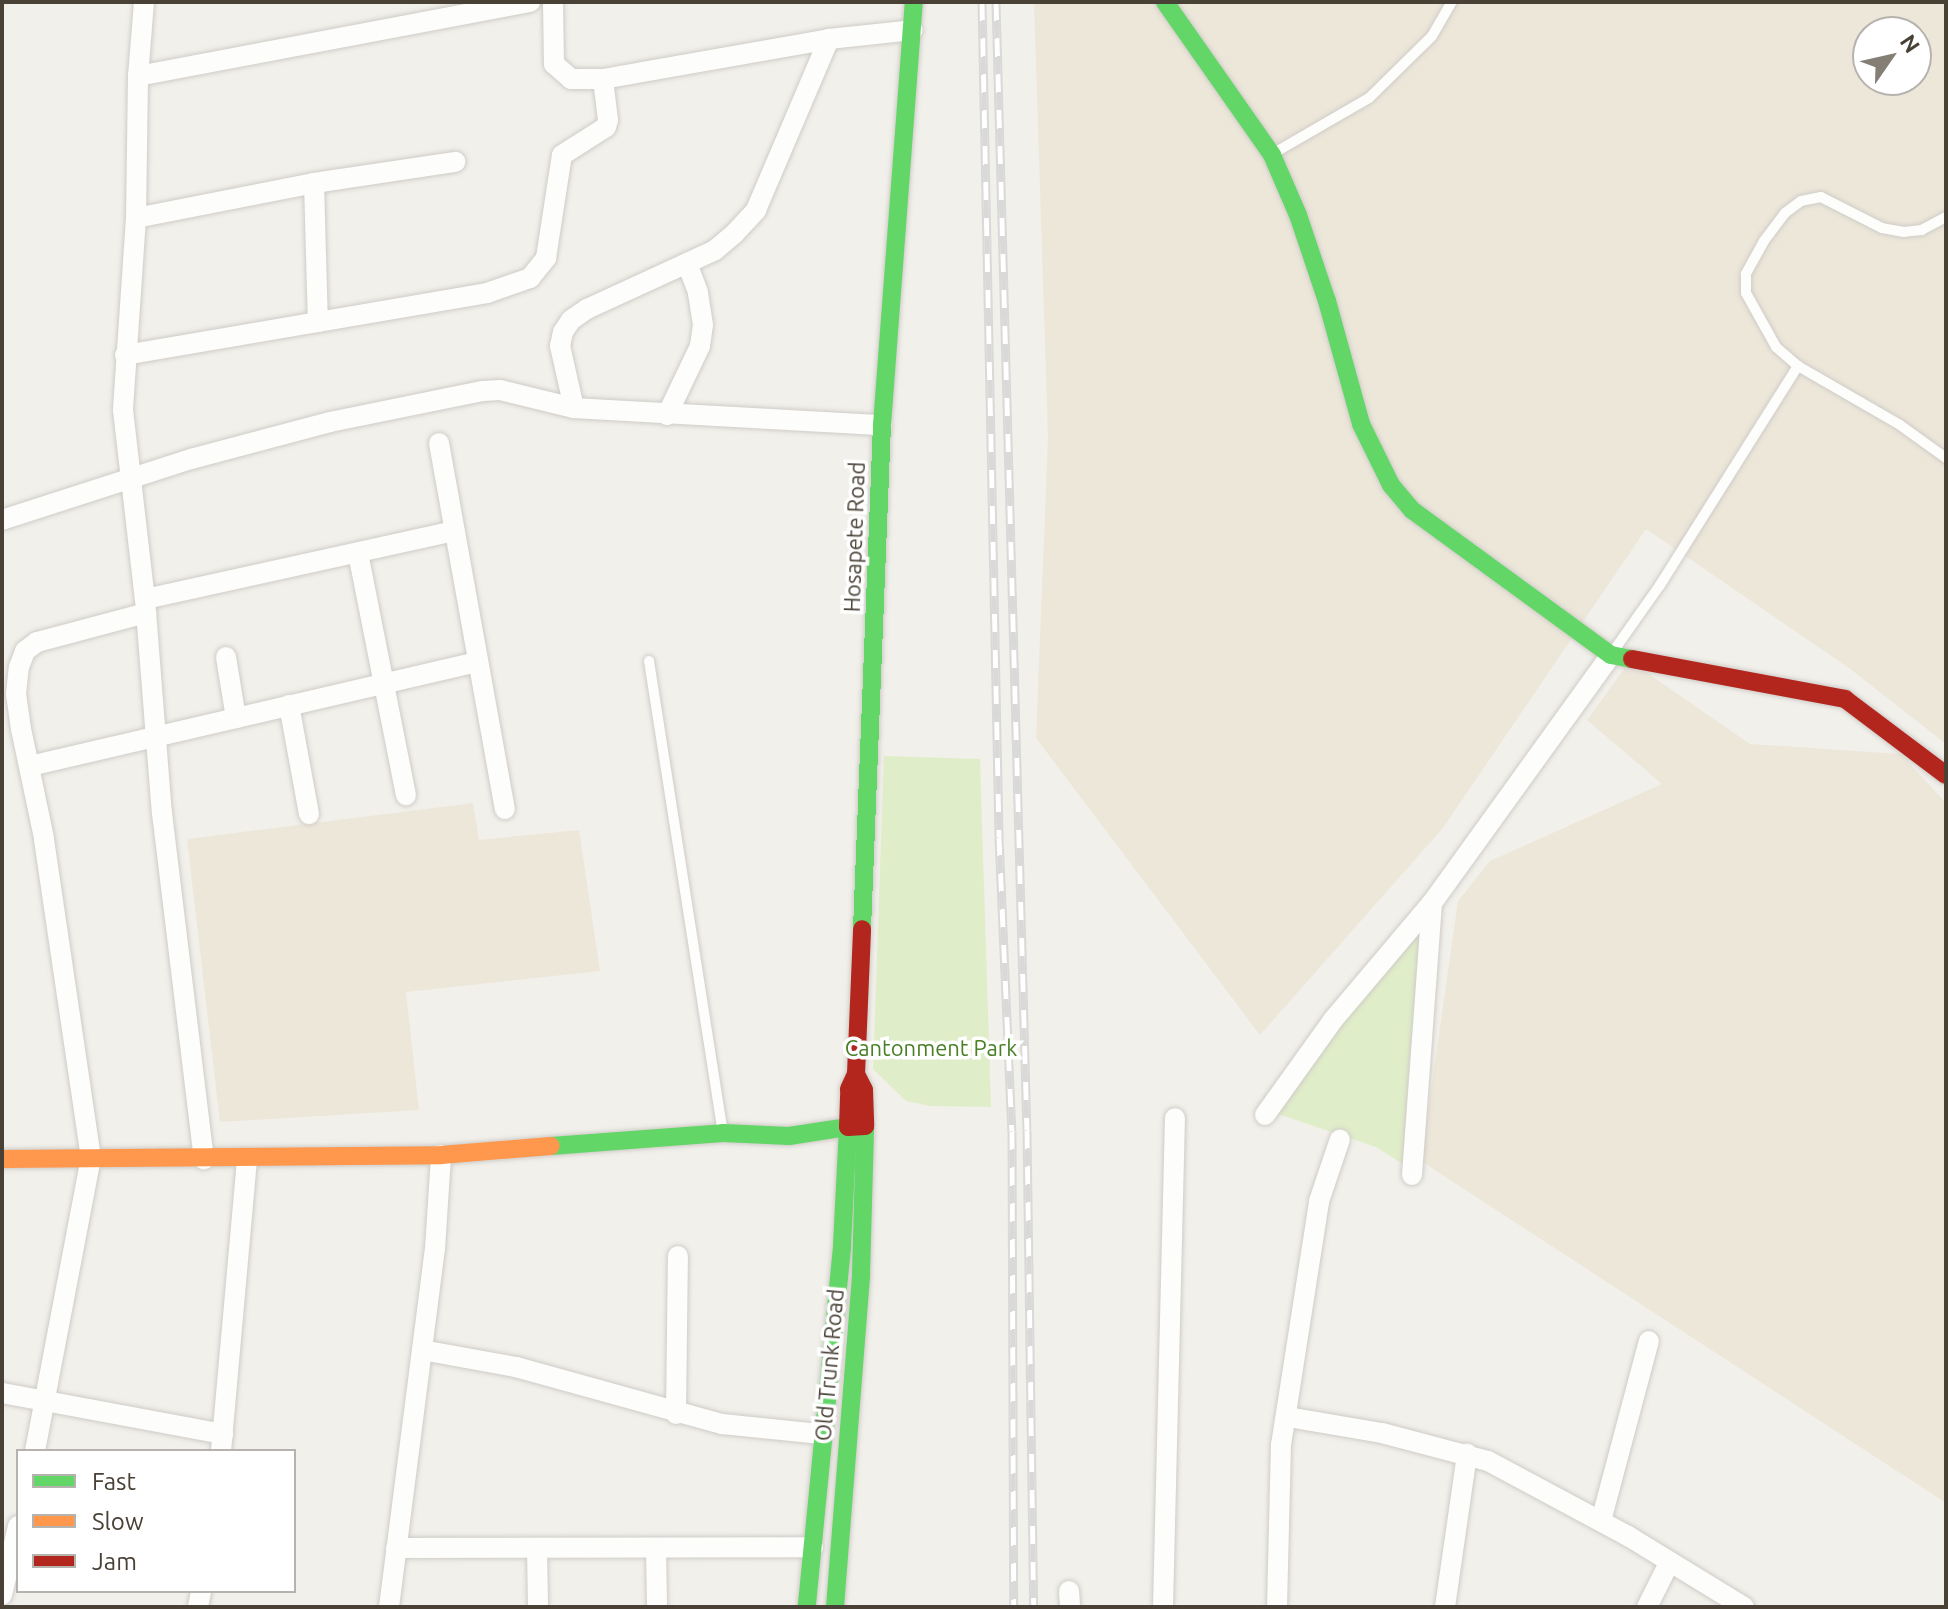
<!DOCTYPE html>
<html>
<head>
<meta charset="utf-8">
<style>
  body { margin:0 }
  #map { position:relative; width:1948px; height:1609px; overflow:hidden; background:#f2f0eb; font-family:Ubuntu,sans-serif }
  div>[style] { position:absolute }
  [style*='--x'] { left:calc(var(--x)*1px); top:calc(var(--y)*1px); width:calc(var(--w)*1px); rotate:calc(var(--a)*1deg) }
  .education>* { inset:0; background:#ede7da }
  .green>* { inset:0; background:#e0edc9 }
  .roads { filter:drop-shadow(0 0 2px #cfccc7) drop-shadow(0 0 2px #cfccc7) }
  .lane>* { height:10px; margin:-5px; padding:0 5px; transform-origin:5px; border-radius:5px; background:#fdfdfc }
  .street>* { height:20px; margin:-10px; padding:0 10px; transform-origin:10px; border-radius:10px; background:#fdfdfc }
  .fast>* { height:18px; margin:-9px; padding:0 9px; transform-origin:9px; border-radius:9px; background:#63d668 }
  .slow>* { height:18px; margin:-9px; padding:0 9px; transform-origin:9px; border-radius:9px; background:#ff974d }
  .jam>* { height:18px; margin:-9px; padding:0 9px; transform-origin:9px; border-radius:9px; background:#b3261e }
  .rail>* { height:9px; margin-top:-4.5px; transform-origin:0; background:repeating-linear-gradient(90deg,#fff 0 18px,#d9d9d8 0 36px); box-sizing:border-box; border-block:2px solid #d9d9d8 }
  span { translate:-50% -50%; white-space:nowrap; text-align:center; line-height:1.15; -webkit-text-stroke:7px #fff; paint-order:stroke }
  .street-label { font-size:22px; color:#494136 }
  .park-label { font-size:22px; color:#497f25 }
  .frame { position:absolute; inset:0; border:4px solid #494136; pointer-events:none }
  .legend { position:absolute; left:16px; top:1449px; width:280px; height:144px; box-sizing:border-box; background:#fff; border:2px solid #b6b3af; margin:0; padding:10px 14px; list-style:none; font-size:24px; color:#494136 }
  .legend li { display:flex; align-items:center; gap:16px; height:40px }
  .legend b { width:40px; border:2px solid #b6b3af }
  .north { position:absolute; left:1852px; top:16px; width:80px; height:80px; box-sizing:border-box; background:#fff; border:2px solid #b6b3af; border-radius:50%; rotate:56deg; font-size:22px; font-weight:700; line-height:32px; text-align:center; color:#494136 }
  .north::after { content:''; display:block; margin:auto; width:28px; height:36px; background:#847e75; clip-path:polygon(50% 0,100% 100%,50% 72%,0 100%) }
</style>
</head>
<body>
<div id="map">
  <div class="education">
    <i style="clip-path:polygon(evenodd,1034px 2px,1946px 2px,1946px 744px,1849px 668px,1646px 529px,1443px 828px,1260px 1035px,1036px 738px,1048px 438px,1034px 2px,1868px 32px,1916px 32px,1916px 80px,1868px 80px,1868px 32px)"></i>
    <i style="clip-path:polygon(1630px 661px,1750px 744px,1901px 754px,1946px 803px,1946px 1503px,1421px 1161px,1458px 901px,1490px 861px,1662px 784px,1587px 720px)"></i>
    <i style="clip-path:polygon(473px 803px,479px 840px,579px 830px,600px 971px,406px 992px,419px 1110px,220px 1122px,187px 839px)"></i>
  </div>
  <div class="green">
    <i style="clip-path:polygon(884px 756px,980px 759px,991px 1107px,930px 1106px,906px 1101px,873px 1069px)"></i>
    <i style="clip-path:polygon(1424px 918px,1409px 1168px,1376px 1147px,1272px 1112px)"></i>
  </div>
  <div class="roads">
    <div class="lane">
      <i style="--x:1274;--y:153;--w:110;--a:-30.1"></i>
      <i style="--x:1369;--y:98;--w:88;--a:-44.5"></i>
      <i style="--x:1432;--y:36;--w:39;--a:-60"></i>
      <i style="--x:1946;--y:217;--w:27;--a:152"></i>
      <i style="--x:1922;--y:230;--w:18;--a:174"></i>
      <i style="--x:1904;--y:232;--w:22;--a:-170"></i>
      <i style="--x:1882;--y:228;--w:68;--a:-153.1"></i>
      <i style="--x:1821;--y:197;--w:20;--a:169"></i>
      <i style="--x:1801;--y:201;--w:20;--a:143"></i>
      <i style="--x:1785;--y:213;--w:35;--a:127"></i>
      <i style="--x:1764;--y:241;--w:38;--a:119"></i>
      <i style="--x:1746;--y:274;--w:19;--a:90"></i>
      <i style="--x:1746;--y:293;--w:62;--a:60.9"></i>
      <i style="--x:1776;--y:347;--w:29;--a:41"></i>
      <i style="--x:1798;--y:366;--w:118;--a:30"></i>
      <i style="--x:1900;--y:425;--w:57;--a:35.7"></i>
      <i style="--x:1612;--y:653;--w:83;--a:-54.8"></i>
      <i style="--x:1660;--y:585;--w:259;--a:-57.8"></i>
      <i style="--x:649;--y:661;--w:478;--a:81.1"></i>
    </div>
    <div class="street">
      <i style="--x:144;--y:2;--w:74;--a:94.6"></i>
      <i style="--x:138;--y:76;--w:142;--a:90.8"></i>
      <i style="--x:136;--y:218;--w:192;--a:93.9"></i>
      <i style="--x:123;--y:410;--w:190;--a:83.4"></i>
      <i style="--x:145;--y:599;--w:215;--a:85.5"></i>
      <i style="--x:162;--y:813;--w:349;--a:83.1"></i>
      <i style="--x:553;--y:2;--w:62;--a:89.1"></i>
      <i style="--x:554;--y:64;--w:23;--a:41"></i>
      <i style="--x:571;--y:79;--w:32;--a:0"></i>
      <i style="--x:603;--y:79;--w:230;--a:-10"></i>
      <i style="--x:829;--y:39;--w:84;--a:-6.1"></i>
      <i style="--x:138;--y:76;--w:399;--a:-10.7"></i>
      <i style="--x:314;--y:183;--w:139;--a:88.4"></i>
      <i style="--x:136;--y:218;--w:181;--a:-11.1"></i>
      <i style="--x:314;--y:183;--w:143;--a:-8.5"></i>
      <i style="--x:125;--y:355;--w:367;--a:-9.7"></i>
      <i style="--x:487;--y:293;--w:46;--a:-19.2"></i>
      <i style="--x:530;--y:278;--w:26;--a:-51"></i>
      <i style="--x:546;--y:258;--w:104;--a:-81.2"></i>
      <i style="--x:562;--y:155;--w:52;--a:-32.5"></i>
      <i style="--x:606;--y:127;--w:7;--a:-74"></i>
      <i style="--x:608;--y:120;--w:41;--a:-97"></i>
      <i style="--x:574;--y:408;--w:64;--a:-102.7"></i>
      <i style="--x:560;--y:346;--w:14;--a:-78"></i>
      <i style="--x:563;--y:332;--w:14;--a:-56"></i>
      <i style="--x:571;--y:320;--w:19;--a:-35"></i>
      <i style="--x:587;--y:309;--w:141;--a:-24.7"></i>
      <i style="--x:715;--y:250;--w:25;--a:-40"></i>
      <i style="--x:734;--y:234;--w:33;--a:-47"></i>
      <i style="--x:756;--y:210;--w:186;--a:-66.9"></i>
      <i style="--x:667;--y:415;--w:76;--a:-64.4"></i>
      <i style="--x:700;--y:346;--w:21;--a:-82"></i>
      <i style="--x:703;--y:325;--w:33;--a:-99"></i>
      <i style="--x:698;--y:292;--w:31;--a:-111"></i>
      <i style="--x:439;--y:443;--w:372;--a:79.8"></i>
      <i style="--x:2;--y:520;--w:199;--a:-17.9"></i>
      <i style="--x:191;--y:459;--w:144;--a:-14.9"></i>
      <i style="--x:330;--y:422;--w:156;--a:-11.5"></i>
      <i style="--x:483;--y:391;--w:17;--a:-3"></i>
      <i style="--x:500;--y:390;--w:76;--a:13.7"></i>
      <i style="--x:574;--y:408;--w:308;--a:3.2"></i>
      <i style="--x:358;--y:553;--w:247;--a:78.8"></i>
      <i style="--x:145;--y:599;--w:317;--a:-12.4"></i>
      <i style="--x:226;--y:657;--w:62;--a:80.7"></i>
      <i style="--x:289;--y:705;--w:111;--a:79.6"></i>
      <i style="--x:30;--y:766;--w:460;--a:-13.1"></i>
      <i style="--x:1265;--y:1115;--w:117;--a:-54.4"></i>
      <i style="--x:1333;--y:1020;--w:153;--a:-49.8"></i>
      <i style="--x:1432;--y:903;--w:306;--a:-54.2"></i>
      <i style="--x:1412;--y:1175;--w:273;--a:-85.8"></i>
      <i style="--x:422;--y:1350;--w:96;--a:10.3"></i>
      <i style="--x:516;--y:1367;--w:214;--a:15.5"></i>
      <i style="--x:722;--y:1424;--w:100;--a:5.8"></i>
      <i style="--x:2;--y:1393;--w:225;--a:10.5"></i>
      <i style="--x:676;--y:1414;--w:158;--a:-89.3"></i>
      <i style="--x:1288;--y:1417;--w:95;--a:9.7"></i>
      <i style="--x:1382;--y:1433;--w:110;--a:14.8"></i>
      <i style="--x:1488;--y:1461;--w:159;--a:28.2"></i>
      <i style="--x:1628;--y:1536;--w:136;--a:31.5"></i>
      <i style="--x:35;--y:1451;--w:298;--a:-79.2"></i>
      <i style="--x:91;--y:1158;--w:323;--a:-98.4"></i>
      <i style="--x:44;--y:838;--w:111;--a:-101.9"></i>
      <i style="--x:21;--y:729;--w:35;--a:-98"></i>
      <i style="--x:16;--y:694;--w:27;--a:-84"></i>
      <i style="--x:19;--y:667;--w:17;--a:-69"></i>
      <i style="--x:25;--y:651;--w:15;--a:-37"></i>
      <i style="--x:37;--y:642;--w:113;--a:-14.9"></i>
      <i style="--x:221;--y:1451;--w:293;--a:-84.9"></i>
      <i style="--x:1601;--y:1521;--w:186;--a:-75.1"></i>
      <i style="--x:396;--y:1548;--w:417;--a:-0.1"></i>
      <i style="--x:537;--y:1548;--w:59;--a:89"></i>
      <i style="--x:656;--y:1548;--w:59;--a:89"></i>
      <i style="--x:1069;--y:1591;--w:16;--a:86"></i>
      <i style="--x:2;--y:1595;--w:71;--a:-76.9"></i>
      <i style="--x:198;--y:1607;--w:16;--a:-79"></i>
      <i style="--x:389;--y:1607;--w:361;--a:-82.7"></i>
      <i style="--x:435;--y:1249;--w:94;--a:-86.3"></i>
      <i style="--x:1163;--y:1607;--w:489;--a:-88.6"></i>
      <i style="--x:1277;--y:1607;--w:162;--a:-88.6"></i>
      <i style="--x:1281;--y:1445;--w:247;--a:-81.1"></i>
      <i style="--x:1319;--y:1201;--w:65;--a:-71.3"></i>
      <i style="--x:1445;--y:1607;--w:155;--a:-81.8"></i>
      <i style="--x:1647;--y:1607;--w:49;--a:-63.4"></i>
    </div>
    <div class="fast">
      <i style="--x:1165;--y:2;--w:187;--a:55"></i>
      <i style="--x:1272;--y:155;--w:65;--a:66.6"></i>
      <i style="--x:1298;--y:215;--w:91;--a:71.4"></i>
      <i style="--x:1327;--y:301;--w:128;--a:74.5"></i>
      <i style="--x:1361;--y:424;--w:68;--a:63.8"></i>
      <i style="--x:1391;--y:485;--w:33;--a:50"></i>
      <i style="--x:1412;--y:510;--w:246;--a:36.1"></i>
      <i style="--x:1611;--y:655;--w:21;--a:11"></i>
      <i style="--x:862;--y:929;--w:504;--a:-87.73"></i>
      <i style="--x:882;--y:425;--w:424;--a:-85.7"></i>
      <i style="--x:551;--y:1146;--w:172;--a:-4.3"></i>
      <i style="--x:723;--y:1133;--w:66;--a:2.6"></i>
      <i style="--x:789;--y:1136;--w:60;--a:-8.7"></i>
      <i style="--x:848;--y:1127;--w:120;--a:92.9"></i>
      <i style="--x:842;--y:1247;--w:362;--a:95.6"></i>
      <i style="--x:835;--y:1607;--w:334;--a:-85.5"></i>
      <i style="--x:861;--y:1274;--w:147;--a:-88.4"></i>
    </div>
    <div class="slow">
      <i style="--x:2;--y:1159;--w:439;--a:-0.5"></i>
      <i style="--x:441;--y:1155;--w:110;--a:-4.7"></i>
    </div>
    <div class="jam">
      <i style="--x:1632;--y:659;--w:217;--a:10.6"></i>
      <i style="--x:1845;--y:699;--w:126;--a:37"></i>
      <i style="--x:856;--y:1074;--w:18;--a:63"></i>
      <i style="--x:864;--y:1090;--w:36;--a:88"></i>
      <i style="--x:865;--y:1126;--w:17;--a:177"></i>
      <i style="--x:848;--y:1127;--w:38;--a:-88"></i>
      <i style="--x:849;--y:1089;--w:17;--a:-65"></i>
      <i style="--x:856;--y:1074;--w:145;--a:-87.6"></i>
    </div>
  </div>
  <div class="rail">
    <i style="--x:982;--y:2;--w:835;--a:88.83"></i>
    <i style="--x:999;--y:837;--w:294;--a:87.5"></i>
    <i style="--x:1012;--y:1131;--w:476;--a:89.8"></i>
    <i style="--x:996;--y:2;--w:1128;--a:88.43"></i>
    <i style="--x:1027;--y:1130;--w:477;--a:89.2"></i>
  </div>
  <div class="street-label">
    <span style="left:854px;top:537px;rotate:-88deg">Hosapete Road</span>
    <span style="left:829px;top:1365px;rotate:-85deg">Old Trunk Road</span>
  </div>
  <div class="park-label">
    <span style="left:931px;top:1048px">Cantonment Park</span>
  </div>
  <div class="frame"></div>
  <ul class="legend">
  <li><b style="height:10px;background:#63d668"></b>Fast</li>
  <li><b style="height:10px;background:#ff974d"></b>Slow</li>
  <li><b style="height:10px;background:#b3261e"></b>Jam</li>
  </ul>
  <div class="north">N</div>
</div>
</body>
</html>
